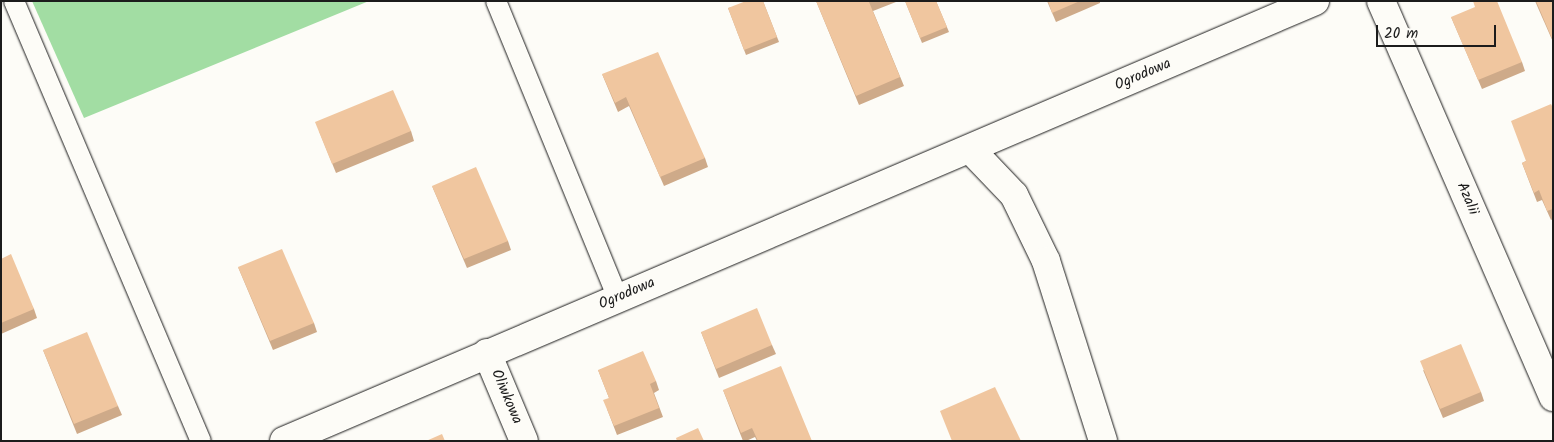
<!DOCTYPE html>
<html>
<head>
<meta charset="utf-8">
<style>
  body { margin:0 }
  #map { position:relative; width:1554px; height:442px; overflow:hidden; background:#fdfcf7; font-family:Kalam,sans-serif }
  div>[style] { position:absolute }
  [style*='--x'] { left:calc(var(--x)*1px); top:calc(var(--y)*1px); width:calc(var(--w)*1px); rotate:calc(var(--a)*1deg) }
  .green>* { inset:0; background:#a2dda3 }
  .roads { filter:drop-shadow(0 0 1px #1c1c1c) drop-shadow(0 0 1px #1c1c1c) }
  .lane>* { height:20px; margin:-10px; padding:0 10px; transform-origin:10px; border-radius:10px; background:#fdfcf7 }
  .street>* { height:28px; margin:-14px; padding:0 14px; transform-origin:14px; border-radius:14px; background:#fdfcf7 }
  .wall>* { inset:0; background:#ceaa89 }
  .building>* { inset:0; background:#f0c69f }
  span { translate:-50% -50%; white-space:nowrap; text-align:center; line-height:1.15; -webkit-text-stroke:4.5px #fdfcf7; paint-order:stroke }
  .street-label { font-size:15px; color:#1c1c1c }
  .frame { position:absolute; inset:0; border:2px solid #1c1c1c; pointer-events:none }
  .scale { position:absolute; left:1376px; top:25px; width:120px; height:22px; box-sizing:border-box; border:2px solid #1c1c1c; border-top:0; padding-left:6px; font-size:15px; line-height:18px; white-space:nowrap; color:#1c1c1c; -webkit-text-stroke:4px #fdfcf7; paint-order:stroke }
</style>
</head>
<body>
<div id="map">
  <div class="green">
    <i style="clip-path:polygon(32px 1px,369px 1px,84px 118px)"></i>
  </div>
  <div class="roads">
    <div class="lane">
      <i style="--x:14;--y:1;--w:478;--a:67"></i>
      <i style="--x:496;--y:1;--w:321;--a:67.7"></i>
    </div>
    <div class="street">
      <i style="--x:1381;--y:1;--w:432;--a:66.5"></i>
      <i style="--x:971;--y:150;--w:62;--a:46.3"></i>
      <i style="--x:1014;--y:195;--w:73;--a:64.1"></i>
      <i style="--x:1046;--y:261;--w:189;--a:72.4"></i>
      <i style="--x:487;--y:353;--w:95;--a:67.2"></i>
      <i style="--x:284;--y:441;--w:1121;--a:-23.11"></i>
    </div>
  </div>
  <div class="wall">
    <i style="clip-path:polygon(763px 1px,779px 42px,746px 55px,728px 8px)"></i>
    <i style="clip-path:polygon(816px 1px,895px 1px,896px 2px,873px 11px,904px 86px,859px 105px)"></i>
    <i style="clip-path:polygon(905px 1px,936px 1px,949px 32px,922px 43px)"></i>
    <i style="clip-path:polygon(1047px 1px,1100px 1px,1100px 3px,1056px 22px)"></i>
    <i style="clip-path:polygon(1535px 1px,1553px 1px,1553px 42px)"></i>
    <i style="clip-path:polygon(1451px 17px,1522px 62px,1525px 71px,1482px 89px)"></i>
    <i style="clip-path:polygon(602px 74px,705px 158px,708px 167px,664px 186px,629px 106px,618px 112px)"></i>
    <i style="clip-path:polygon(1553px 108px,1553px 219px,1551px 220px,1542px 200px,1537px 202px,1522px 163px,1526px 161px)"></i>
    <i style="clip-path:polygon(319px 131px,411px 131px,414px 141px,336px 173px)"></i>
    <i style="clip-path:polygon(432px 186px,508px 241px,511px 250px,467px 268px)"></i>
    <i style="clip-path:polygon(1px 259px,34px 309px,37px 318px,1px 334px)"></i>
    <i style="clip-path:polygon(238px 267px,314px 323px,317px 332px,273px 350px)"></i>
    <i style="clip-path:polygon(701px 332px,772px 345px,776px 354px,719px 378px)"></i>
    <i style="clip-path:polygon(43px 350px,118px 406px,122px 415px,77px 434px)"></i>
    <i style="clip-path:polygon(598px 370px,656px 381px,659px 390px,654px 393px,663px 417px,617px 435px,607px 409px,609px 398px)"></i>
    <i style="clip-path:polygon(1423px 370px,1481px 392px,1484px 401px,1443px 418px)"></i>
    <i style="clip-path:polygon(723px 390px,812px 441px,757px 441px,755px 437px,746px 441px,743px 441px)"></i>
  </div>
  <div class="building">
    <i style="clip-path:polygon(746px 1px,763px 1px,777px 37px,744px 50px,728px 8px)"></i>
    <i style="clip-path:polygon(816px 1px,872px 1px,869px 2px,900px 77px,856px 96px)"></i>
    <i style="clip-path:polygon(905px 1px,936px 1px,947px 27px,920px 38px)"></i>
    <i style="clip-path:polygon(1048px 1px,1080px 1px,1052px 13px)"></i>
    <i style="clip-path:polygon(1473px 1px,1497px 1px,1522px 62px,1478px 80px,1451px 17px,1475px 7px)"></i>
    <i style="clip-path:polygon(1536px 1px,1553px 1px,1553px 41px)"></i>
    <i style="clip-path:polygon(658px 52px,705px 158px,660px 177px,626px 97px,615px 103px,602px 74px)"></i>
    <i style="clip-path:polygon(393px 90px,411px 131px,332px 164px,315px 122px)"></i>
    <i style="clip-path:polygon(1551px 104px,1553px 108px,1553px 209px,1547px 211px,1539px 190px,1534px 193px,1522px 163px,1526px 161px,1511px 121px)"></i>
    <i style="clip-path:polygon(476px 167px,508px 241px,464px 259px,432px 186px)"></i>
    <i style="clip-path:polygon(282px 249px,314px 323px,270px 341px,238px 267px)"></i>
    <i style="clip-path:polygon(11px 254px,34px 309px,1px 323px,1px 259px)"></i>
    <i style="clip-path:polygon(757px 308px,772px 345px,716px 369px,701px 332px)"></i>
    <i style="clip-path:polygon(87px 332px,118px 406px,74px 424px,43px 350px)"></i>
    <i style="clip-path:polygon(1461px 344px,1481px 392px,1440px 409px,1420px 361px)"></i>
    <i style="clip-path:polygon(643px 351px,656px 381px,650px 384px,659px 408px,614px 426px,603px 400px,609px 398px,598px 370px)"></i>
    <i style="clip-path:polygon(781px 366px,812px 441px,758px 441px,752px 428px,741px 433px,723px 390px)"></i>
    <i style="clip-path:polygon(995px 387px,1021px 441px,952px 441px,940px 411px)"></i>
    <i style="clip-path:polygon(698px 428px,704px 441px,677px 441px,676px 438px)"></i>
    <i style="clip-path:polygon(442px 434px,445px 441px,426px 441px)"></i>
  </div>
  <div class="street-label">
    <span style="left:1143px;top:75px;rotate:-23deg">Ogrodowa</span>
    <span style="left:1467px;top:199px;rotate:67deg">Azalii</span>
    <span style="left:627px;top:294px;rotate:-23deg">Ogrodowa</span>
    <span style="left:506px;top:397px;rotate:67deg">Oliwkowa</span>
  </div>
  <div class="frame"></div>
  <div class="scale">20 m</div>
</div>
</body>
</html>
